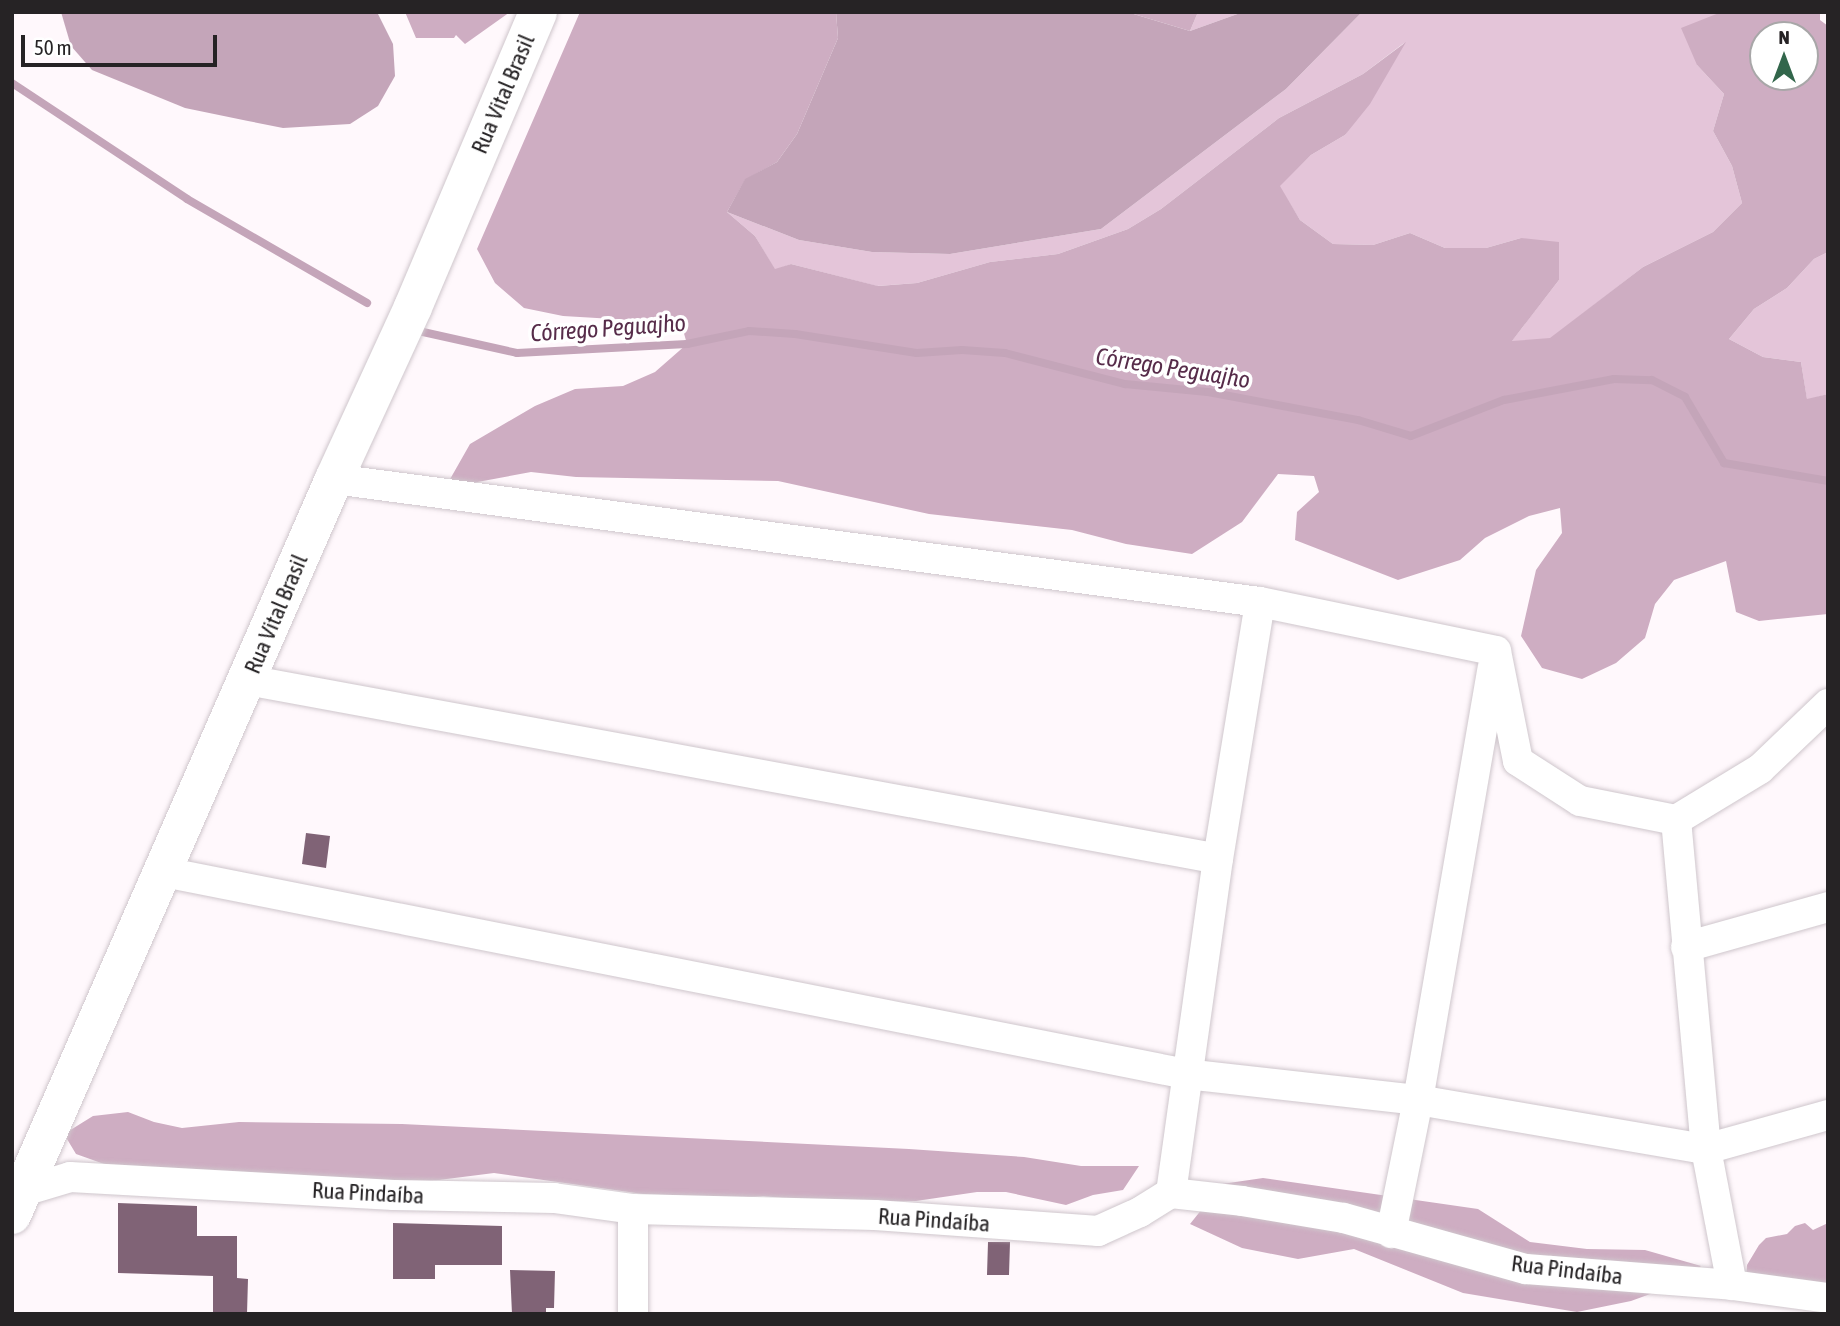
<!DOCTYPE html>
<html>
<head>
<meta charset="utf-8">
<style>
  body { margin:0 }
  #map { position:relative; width:1840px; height:1326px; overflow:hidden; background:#fff8fc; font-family:"Asap Condensed",sans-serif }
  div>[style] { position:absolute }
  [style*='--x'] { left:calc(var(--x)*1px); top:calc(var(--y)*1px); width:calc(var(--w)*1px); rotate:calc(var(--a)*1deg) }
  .green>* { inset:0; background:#e4c5d9 }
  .forest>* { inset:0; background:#ceadc2 }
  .water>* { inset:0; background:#c4a5b9 }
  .stream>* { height:8px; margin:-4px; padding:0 4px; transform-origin:4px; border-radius:4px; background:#c4a5b9 }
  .building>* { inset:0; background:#806376 }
  .roads { filter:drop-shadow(0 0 2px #cfc6cc) drop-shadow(0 0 2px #cfc6cc) }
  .street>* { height:30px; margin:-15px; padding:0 15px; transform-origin:15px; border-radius:15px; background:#fff }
  .secondary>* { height:38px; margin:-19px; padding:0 19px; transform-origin:19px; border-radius:19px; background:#fff }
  span { translate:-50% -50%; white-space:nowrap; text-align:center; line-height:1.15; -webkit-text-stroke:7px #fff; paint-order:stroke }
  .street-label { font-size:23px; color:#262325 }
  .water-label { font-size:24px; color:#572c4a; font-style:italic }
  .frame { position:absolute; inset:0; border:14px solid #262325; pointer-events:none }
  .north { position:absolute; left:1749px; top:21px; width:70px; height:70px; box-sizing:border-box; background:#fff; border:2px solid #a8a7a8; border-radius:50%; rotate:0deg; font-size:19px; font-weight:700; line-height:28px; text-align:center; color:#262325 }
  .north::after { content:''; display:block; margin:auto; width:24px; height:32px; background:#32664b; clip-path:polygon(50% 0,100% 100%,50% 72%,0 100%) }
  .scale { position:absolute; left:21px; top:35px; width:196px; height:32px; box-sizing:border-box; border:4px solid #262325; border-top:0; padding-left:9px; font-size:21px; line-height:24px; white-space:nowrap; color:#262325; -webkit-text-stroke:5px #fff; paint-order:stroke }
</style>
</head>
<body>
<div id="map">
  <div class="green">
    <i style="clip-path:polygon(1198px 12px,1243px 12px,1190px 31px)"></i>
    <i style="clip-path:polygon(1362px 12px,1742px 12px,1719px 13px,1697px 65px,1724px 94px,1713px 131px,1732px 166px,1742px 203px,1713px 232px,1643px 267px,1550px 339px,1511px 342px,1559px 280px,1521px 238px,1486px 248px,1445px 248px,1410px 233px,1373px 245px,1333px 244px,1300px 220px,1279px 186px,1311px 155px,1345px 135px,1404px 43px,1363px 74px,1279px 118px,1161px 209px,1128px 229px,1058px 254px,990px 262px,917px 283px,877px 286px,791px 264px,775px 270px,755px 236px,727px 212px,799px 240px,872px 252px,950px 254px,1101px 229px,1286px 89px)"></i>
    <i style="clip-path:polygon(1828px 252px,1828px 394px,1807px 400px,1801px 362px,1763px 357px,1729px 339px,1754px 309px,1787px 288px,1814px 259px)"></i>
  </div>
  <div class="forest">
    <i style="clip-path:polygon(405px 12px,510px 12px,465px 44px,456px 35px,454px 38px,416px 38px)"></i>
    <i style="clip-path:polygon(evenodd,580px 12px,836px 12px,838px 38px,797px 134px,777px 162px,745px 180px,727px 212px,755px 236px,775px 269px,791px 264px,878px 286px,917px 283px,990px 262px,1058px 254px,1128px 229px,1161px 209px,1279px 118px,1363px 74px,1406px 42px,1370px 104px,1345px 135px,1311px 155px,1280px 186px,1300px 220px,1333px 244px,1373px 245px,1410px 233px,1445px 248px,1486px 248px,1521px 238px,1559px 242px,1559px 280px,1512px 341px,1550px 338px,1643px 267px,1713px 232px,1742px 203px,1732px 166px,1713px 131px,1724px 94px,1697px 65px,1681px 28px,1719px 13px,1820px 12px,1820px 20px,1828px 26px,1828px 252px,1814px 259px,1787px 288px,1754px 309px,1729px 339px,1763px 357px,1801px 362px,1807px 399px,1828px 394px,1828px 614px,1759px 621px,1736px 612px,1726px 561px,1674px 580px,1655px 604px,1645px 638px,1616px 663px,1582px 679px,1542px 668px,1521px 636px,1536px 570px,1562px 533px,1560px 508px,1529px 516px,1485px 538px,1460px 560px,1398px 580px,1295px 540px,1297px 512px,1319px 492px,1314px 476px,1278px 474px,1242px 522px,1192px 554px,1126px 544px,1072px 530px,929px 514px,778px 481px,576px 477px,531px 472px,445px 488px,470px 444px,535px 406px,575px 389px,623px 386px,655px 372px,687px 344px,681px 323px,563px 316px,524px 308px,495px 283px,477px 249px,580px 12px,1763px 35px,1805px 35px,1805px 77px,1763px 77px,1763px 35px)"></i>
    <i style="clip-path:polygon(1127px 12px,1198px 12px,1190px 31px)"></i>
    <i style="clip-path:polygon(128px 1112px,154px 1122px,182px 1128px,239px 1122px,402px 1124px,909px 1149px,1024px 1157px,1081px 1166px,1139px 1166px,1123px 1190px,1093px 1195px,1066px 1205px,1006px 1192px,977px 1192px,916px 1201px,822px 1202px,763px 1196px,734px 1198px,643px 1194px,494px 1173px,431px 1181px,249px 1181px,104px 1164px,76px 1154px,64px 1134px,93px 1116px)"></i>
    <i style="clip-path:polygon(1263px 1178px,1478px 1209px,1530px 1242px,1587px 1249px,1645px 1250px,1701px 1266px,1683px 1282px,1631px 1301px,1577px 1312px,1463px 1293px,1354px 1249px,1298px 1259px,1242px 1248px,1190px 1224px,1222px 1184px)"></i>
    <i style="clip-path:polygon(1805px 1223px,1813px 1230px,1828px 1223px,1828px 1285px,1746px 1282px,1747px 1265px,1759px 1245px,1766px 1238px,1787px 1234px,1795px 1226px)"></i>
  </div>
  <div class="water">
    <i style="clip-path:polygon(61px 12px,377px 12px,393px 44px,395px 76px,378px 106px,350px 124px,283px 128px,248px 121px,185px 108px,92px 70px,71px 46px)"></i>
    <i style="clip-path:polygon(836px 12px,1127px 12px,1190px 31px,1243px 12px,1362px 12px,1286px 89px,1101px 229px,950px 254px,872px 252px,799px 240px,727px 212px,745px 179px,777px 162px,797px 134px,838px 38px)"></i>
  </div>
  <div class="stream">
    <i style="--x:12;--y:83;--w:210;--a:33.5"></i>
    <i style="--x:187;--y:199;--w:208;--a:30"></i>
    <i style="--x:423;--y:332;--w:96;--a:12.6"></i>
    <i style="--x:517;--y:353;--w:170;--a:-3"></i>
    <i style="--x:687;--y:344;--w:63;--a:-11.8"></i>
    <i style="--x:749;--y:331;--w:46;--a:3.7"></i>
    <i style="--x:795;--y:334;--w:123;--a:8.9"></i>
    <i style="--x:917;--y:353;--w:45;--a:-3.8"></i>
    <i style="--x:962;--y:350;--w:43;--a:4"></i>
    <i style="--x:1005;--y:353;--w:124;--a:14.5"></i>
    <i style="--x:1125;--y:384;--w:83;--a:5.5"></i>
    <i style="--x:1208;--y:392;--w:153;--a:10.6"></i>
    <i style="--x:1358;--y:420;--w:55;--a:16.8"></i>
    <i style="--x:1411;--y:436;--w:100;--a:-21.2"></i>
    <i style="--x:1504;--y:400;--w:112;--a:-10.8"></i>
    <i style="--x:1614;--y:379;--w:38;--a:2"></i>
    <i style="--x:1652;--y:380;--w:37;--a:27"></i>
    <i style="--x:1685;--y:397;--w:77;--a:59.4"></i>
    <i style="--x:1724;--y:463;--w:106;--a:9.8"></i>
  </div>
  <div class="building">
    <i style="clip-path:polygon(306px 833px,330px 836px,326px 868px,302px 864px)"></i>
    <i style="clip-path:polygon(118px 1203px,197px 1206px,197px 1236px,237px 1236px,237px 1278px,248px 1279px,247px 1314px,213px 1314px,213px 1276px,118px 1273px)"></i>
    <i style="clip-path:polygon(393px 1223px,502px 1226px,502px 1265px,435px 1265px,435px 1279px,393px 1279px)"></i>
    <i style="clip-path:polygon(988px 1242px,1010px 1242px,1009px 1275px,987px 1275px)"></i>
    <i style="clip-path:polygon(510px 1270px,555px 1271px,554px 1308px,546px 1308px,546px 1314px,512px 1314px)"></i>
  </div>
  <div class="roads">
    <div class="street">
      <i style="--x:334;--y:479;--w:934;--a:7.57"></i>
      <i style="--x:1260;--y:602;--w:241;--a:11.7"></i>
      <i style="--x:1496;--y:651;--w:112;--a:78.7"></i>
      <i style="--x:1518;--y:761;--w:74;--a:32.8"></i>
      <i style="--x:1580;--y:801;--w:98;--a:11.2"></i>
      <i style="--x:247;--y:680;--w:987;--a:10.44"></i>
      <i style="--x:164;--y:872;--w:1042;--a:11.18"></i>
      <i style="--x:1186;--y:1074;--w:233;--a:6.4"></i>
      <i style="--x:1418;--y:1100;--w:292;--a:9.7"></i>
      <i style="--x:1706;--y:1149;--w:127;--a:-15.6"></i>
      <i style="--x:1686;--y:947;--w:148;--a:-15.7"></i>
      <i style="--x:24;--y:1191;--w:48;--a:-16.9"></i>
      <i style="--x:70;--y:1177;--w:324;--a:3.2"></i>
      <i style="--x:394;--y:1195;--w:160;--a:1.1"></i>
      <i style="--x:554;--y:1198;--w:80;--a:7.9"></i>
      <i style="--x:633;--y:1209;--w:242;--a:1.4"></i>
      <i style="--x:875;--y:1215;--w:224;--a:4.1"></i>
      <i style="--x:1098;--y:1231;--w:46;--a:-24.3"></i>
      <i style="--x:1140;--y:1212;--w:36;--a:-32"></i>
      <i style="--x:1171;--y:1193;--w:71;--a:6.4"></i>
      <i style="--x:1242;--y:1201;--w:103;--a:9.5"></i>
      <i style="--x:1344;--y:1218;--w:189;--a:15.7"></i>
      <i style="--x:1526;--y:1269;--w:207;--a:4.4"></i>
      <i style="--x:1732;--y:1285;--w:97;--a:7.7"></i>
      <i style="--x:1171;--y:1193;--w:337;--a:-82"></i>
      <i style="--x:1218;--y:859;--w:260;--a:-80.7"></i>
      <i style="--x:1391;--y:1233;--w:136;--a:-78.5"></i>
      <i style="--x:1418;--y:1100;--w:438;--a:-80.2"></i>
      <i style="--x:1732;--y:1285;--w:138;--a:-100.8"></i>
      <i style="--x:1706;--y:1149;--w:330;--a:-95.2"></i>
      <i style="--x:1676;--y:820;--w:98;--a:-31.3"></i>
      <i style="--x:1760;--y:769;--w:94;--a:-43.7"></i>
      <i style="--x:633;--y:1314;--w:105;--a:-90"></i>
    </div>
    <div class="secondary">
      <i style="--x:12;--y:1215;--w:803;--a:-66.37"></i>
      <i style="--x:334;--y:479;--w:189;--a:-65.3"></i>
      <i style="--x:413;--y:307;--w:320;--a:-67"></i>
    </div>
  </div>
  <div class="street-label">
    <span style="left:503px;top:94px;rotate:-67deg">Rua Vital Brasil</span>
    <span style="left:276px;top:614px;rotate:-67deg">Rua Vital Brasil</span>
    <span style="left:368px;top:1193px;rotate:3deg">Rua Pindaíba</span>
    <span style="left:934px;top:1220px;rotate:4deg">Rua Pindaíba</span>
    <span style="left:1567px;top:1270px;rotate:7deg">Rua Pindaíba</span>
  </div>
  <div class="water-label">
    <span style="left:608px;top:328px;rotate:-4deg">Córrego Peguajho</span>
    <span style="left:1173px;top:368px;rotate:9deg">Córrego Peguajho</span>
  </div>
  <div class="frame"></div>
  <div class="north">N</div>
  <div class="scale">50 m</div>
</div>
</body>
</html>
